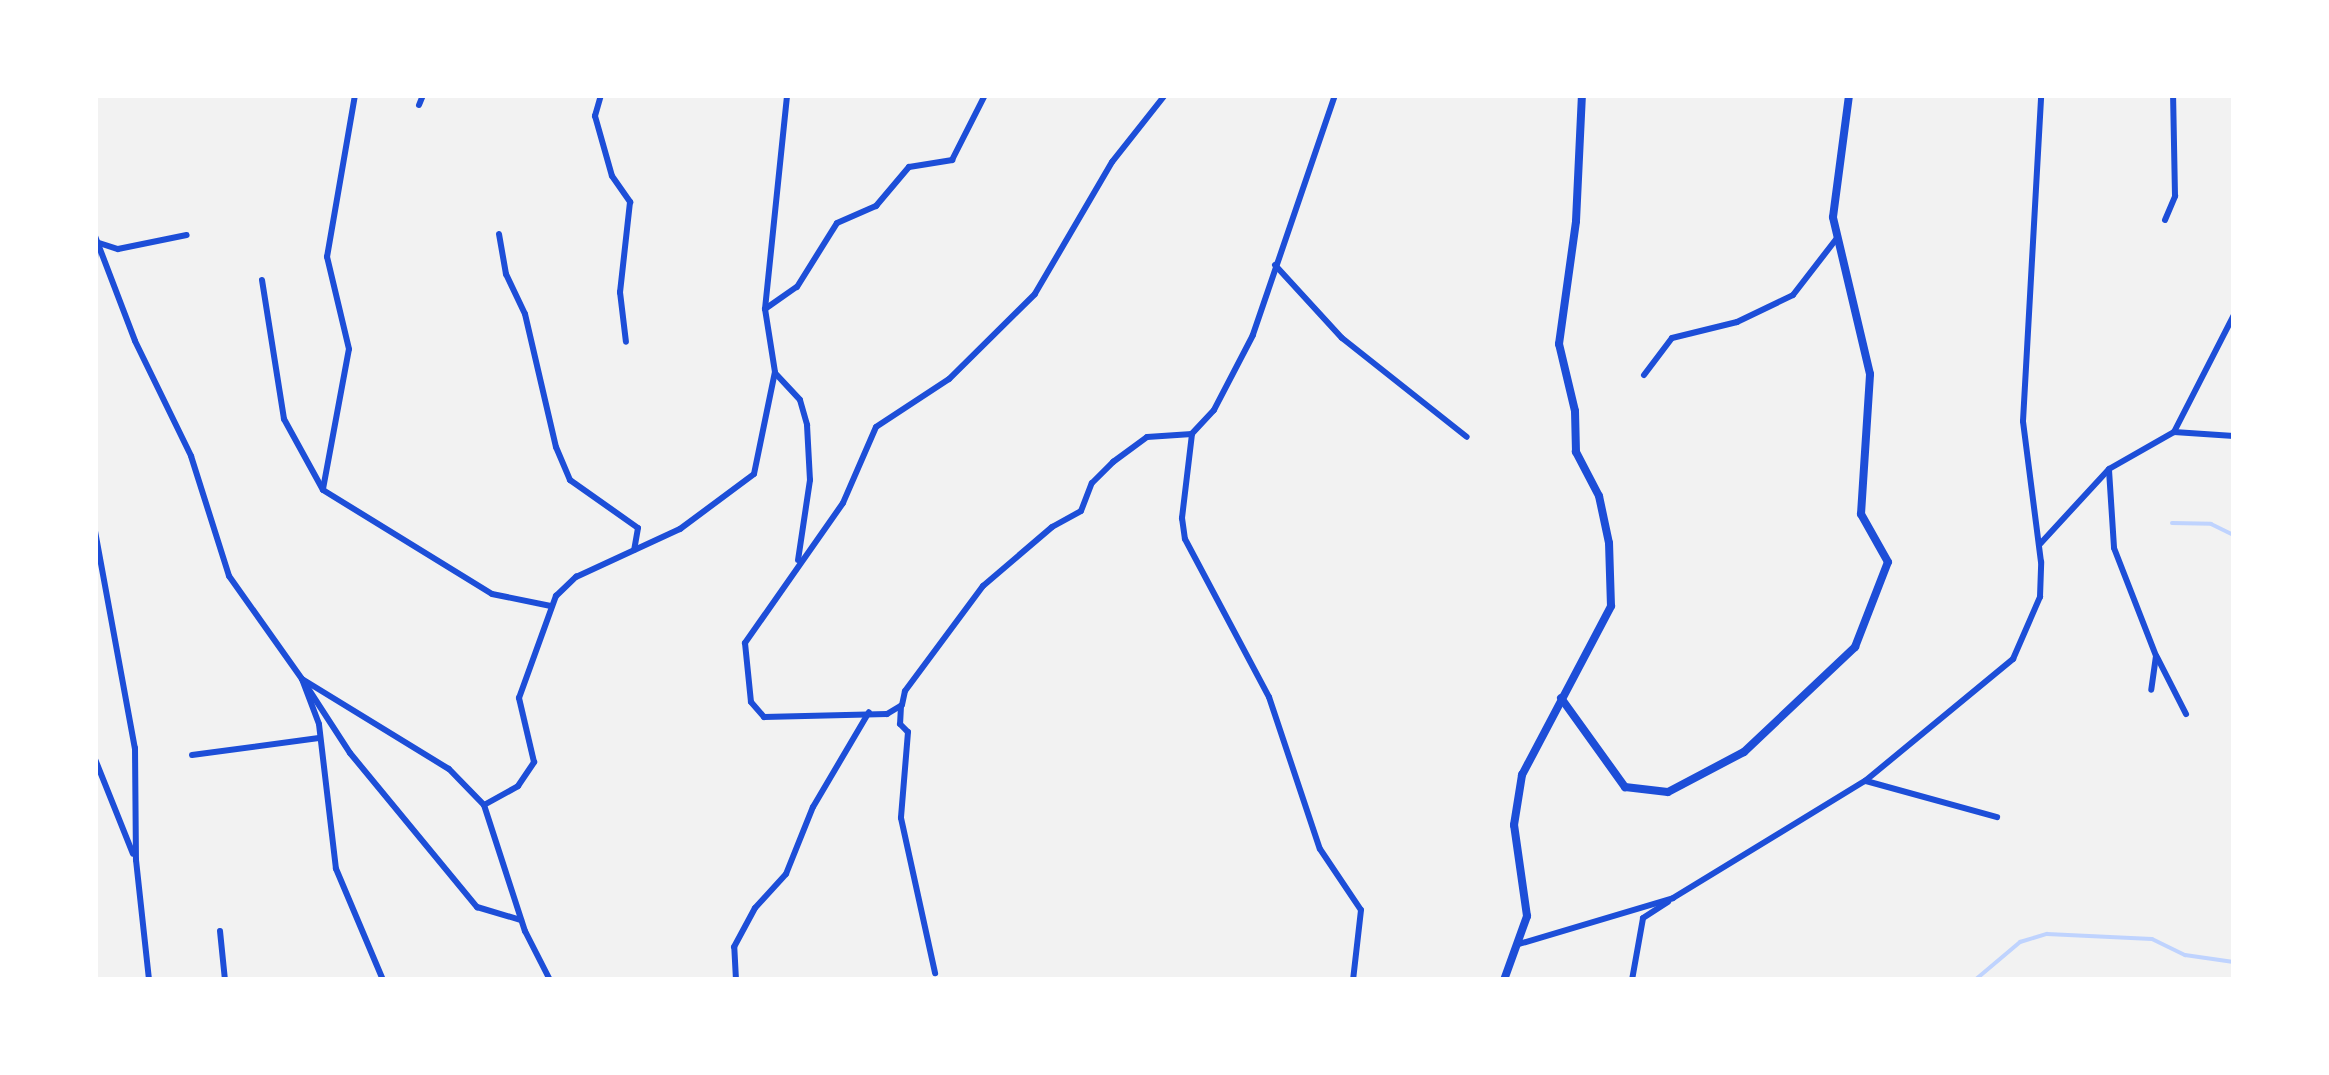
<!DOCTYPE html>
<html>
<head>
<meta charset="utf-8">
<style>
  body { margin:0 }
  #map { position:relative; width:2329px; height:1075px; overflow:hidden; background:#f2f2f2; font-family:"IBM Plex Sans",sans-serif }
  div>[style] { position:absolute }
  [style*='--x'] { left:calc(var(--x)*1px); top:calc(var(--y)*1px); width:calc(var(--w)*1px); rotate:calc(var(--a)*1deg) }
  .stream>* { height:4px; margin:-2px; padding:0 2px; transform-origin:2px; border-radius:2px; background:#bfd3fe }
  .minor>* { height:6px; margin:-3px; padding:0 3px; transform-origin:3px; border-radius:3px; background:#1d4ed8 }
  .tertiary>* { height:8px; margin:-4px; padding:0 4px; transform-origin:4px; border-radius:4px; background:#1d4ed8 }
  span { translate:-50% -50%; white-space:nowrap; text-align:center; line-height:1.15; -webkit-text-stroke:10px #fff; paint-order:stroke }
  .frame { position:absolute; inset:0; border:98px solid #fff; pointer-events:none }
</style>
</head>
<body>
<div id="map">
  <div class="stream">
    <i style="--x:2172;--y:523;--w:39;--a:1"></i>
    <i style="--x:2211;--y:524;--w:25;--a:26"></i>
    <i style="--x:1975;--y:980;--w:59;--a:-40.2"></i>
    <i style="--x:2020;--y:942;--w:28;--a:-17"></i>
    <i style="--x:2047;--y:934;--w:105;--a:2.7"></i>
    <i style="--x:2152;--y:939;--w:37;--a:26"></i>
    <i style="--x:2185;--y:955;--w:49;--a:8.1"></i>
  </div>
  <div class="minor">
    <i style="--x:601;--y:95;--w:22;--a:106"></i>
    <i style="--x:595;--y:116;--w:62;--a:74.2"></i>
    <i style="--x:612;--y:176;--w:32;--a:55"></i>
    <i style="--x:630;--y:202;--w:91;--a:96.3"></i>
    <i style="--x:620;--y:292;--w:50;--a:83.2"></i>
    <i style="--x:1165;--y:95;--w:85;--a:128.3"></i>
    <i style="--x:1112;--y:162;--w:153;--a:120.3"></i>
    <i style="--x:1035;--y:294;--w:121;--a:135.3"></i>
    <i style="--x:949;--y:379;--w:87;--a:146.7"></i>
    <i style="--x:876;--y:427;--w:83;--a:113.5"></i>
    <i style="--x:843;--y:503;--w:171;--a:125"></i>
    <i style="--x:745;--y:643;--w:59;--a:84.2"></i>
    <i style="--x:751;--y:702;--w:20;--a:49"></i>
    <i style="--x:764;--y:717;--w:123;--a:-1.4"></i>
    <i style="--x:887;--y:714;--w:17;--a:-31"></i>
    <i style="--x:902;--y:705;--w:14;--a:-78"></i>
    <i style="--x:905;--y:691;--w:131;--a:-53.4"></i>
    <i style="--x:983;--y:586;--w:91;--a:-40.5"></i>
    <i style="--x:1052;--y:527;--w:33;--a:-29"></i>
    <i style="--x:1081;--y:511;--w:30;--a:-69"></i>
    <i style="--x:1092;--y:483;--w:30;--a:-45"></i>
    <i style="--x:1113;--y:462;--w:42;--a:-36.3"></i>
    <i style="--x:1147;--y:437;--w:45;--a:-3.8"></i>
    <i style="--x:1335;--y:95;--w:254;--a:108.9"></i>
    <i style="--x:1253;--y:335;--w:85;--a:117.5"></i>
    <i style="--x:1214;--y:410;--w:33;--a:133"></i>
    <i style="--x:1192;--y:434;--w:85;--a:96.8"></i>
    <i style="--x:1182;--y:518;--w:21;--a:82"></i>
    <i style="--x:1185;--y:539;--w:179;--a:62"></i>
    <i style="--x:1269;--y:697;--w:160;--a:71.5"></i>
    <i style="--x:1320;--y:849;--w:73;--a:56.1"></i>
    <i style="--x:1361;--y:910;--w:70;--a:96.5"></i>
    <i style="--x:419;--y:105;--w:11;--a:-68"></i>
    <i style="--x:2165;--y:220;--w:26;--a:-67"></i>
    <i style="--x:2175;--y:196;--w:101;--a:-91.1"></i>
    <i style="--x:499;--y:234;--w:41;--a:80.1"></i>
    <i style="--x:506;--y:274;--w:44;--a:64.6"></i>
    <i style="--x:525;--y:314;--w:137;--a:76.9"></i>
    <i style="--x:556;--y:447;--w:36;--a:67"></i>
    <i style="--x:570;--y:480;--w:83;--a:35.2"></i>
    <i style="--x:638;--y:528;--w:22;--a:100"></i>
    <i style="--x:95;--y:236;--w:112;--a:69.1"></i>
    <i style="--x:135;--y:341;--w:128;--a:64"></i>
    <i style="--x:191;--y:456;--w:126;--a:72.4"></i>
    <i style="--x:229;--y:576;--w:126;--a:54.7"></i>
    <i style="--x:302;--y:679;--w:172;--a:31.5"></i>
    <i style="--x:449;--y:769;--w:50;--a:45.8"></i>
    <i style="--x:484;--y:805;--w:133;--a:72"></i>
    <i style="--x:525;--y:931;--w:55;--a:63"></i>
    <i style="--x:96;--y:242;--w:23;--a:18"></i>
    <i style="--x:118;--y:249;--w:70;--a:-11.5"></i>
    <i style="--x:95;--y:259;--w:16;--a:-86"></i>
    <i style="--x:1275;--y:265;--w:99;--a:47.5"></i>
    <i style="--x:1342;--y:338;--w:159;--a:38.4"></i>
    <i style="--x:262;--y:280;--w:141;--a:81"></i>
    <i style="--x:284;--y:419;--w:81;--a:61.2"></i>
    <i style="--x:323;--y:490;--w:198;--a:31.6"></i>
    <i style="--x:492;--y:594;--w:60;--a:11.5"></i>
    <i style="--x:765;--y:309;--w:39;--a:-35"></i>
    <i style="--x:797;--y:287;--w:75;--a:-58"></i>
    <i style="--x:837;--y:223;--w:43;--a:-23.6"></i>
    <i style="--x:876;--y:206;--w:51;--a:-49.8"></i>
    <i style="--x:909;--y:167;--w:44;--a:-9.2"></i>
    <i style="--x:952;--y:160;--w:73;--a:-63.1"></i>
    <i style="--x:776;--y:374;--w:35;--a:47"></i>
    <i style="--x:800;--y:400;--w:26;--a:74"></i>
    <i style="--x:807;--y:425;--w:55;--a:86.9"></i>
    <i style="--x:810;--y:480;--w:81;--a:98.5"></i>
    <i style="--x:1644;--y:375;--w:46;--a:-52.9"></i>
    <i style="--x:1672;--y:338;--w:67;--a:-13.8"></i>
    <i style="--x:1737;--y:322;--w:62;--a:-25.7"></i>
    <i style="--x:1793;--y:295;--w:72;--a:-52.3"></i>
    <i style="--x:2174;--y:432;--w:131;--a:-62.9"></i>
    <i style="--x:2109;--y:470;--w:78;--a:86.3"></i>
    <i style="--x:2114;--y:548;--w:116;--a:68.7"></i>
    <i style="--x:2156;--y:656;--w:34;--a:98"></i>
    <i style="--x:323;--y:489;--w:142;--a:-79.5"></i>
    <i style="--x:349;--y:349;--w:95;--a:-103.4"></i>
    <i style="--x:327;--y:257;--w:164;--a:-80.2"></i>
    <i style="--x:95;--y:531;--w:221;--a:79.6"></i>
    <i style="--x:135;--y:748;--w:112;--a:89.5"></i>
    <i style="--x:136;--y:860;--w:121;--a:83.8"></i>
    <i style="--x:2040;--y:544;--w:102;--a:-47.4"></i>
    <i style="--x:2109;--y:469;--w:75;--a:-29.6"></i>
    <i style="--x:2174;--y:432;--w:60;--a:3.8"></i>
    <i style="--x:2157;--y:657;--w:64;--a:63"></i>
    <i style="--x:901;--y:706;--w:18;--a:93"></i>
    <i style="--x:900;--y:724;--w:11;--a:45"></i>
    <i style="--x:908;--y:732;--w:86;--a:94.7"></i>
    <i style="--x:901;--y:818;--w:159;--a:77.6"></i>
    <i style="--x:192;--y:755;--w:128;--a:-7.6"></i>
    <i style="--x:95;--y:759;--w:102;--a:68.2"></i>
    <i style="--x:1866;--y:781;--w:136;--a:15.4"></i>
    <i style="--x:484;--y:805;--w:39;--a:-29"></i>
    <i style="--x:518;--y:786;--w:29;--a:-56"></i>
    <i style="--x:534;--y:762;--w:66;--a:-103.2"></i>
    <i style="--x:519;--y:698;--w:109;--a:-70.1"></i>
    <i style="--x:556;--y:596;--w:28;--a:-44"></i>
    <i style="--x:576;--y:577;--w:115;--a:-24.8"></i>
    <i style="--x:680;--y:529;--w:92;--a:-36.6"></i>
    <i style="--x:754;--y:474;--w:104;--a:-78.4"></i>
    <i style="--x:775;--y:372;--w:64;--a:-99"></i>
    <i style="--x:765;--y:309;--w:215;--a:-84.1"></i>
    <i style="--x:220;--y:931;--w:49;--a:84.2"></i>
    <i style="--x:1519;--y:944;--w:161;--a:-16.6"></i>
    <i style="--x:1673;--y:898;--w:225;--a:-31.4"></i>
    <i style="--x:1865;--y:781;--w:192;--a:-39.5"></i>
    <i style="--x:2013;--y:659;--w:68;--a:-66.5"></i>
    <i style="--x:2040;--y:597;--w:35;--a:-88"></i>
    <i style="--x:2041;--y:562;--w:142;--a:-97.3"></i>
    <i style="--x:2023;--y:421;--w:326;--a:-86.8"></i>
    <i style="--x:383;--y:980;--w:121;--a:-112.9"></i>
    <i style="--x:336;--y:869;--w:146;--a:-96.7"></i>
    <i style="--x:319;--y:724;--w:48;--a:-110.7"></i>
    <i style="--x:302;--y:679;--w:88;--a:57"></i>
    <i style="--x:350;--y:753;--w:200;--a:50.5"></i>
    <i style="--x:477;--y:907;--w:46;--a:16.5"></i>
    <i style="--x:736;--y:980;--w:33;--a:-93"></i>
    <i style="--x:734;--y:947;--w:44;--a:-61.7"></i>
    <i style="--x:755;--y:908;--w:46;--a:-47.6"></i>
    <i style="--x:786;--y:874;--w:72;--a:-68.1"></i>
    <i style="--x:813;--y:807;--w:110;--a:-59.5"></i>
    <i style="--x:1632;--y:980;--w:63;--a:-79.9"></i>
    <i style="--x:1643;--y:918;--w:30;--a:-33"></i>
  </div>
  <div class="tertiary">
    <i style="--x:1561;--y:698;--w:110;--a:54.3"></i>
    <i style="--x:1625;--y:787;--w:43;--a:6.6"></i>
    <i style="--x:1668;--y:792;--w:86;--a:-27.8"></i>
    <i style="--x:1744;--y:752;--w:153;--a:-43.4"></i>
    <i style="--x:1855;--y:647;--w:91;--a:-68.8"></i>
    <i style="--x:1888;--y:562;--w:55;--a:-119.4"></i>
    <i style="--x:1861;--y:514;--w:140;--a:-86.3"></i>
    <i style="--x:1870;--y:374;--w:161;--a:-103.3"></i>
    <i style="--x:1833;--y:217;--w:123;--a:-82.5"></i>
    <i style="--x:1504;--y:980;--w:68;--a:-70.2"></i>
    <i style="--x:1527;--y:916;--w:92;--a:-98.1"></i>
    <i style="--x:1514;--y:825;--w:51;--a:-80.9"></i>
    <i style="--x:1522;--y:775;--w:191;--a:-62.2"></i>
    <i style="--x:1611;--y:606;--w:63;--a:-91.8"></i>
    <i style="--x:1609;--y:543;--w:48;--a:-102"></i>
    <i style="--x:1599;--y:496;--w:50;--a:-117.6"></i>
    <i style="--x:1576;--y:452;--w:41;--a:-91.4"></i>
    <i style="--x:1575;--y:411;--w:69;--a:-103.4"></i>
    <i style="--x:1559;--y:344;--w:124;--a:-82.1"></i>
    <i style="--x:1576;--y:221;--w:126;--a:-87.3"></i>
  </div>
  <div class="frame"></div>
</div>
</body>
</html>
